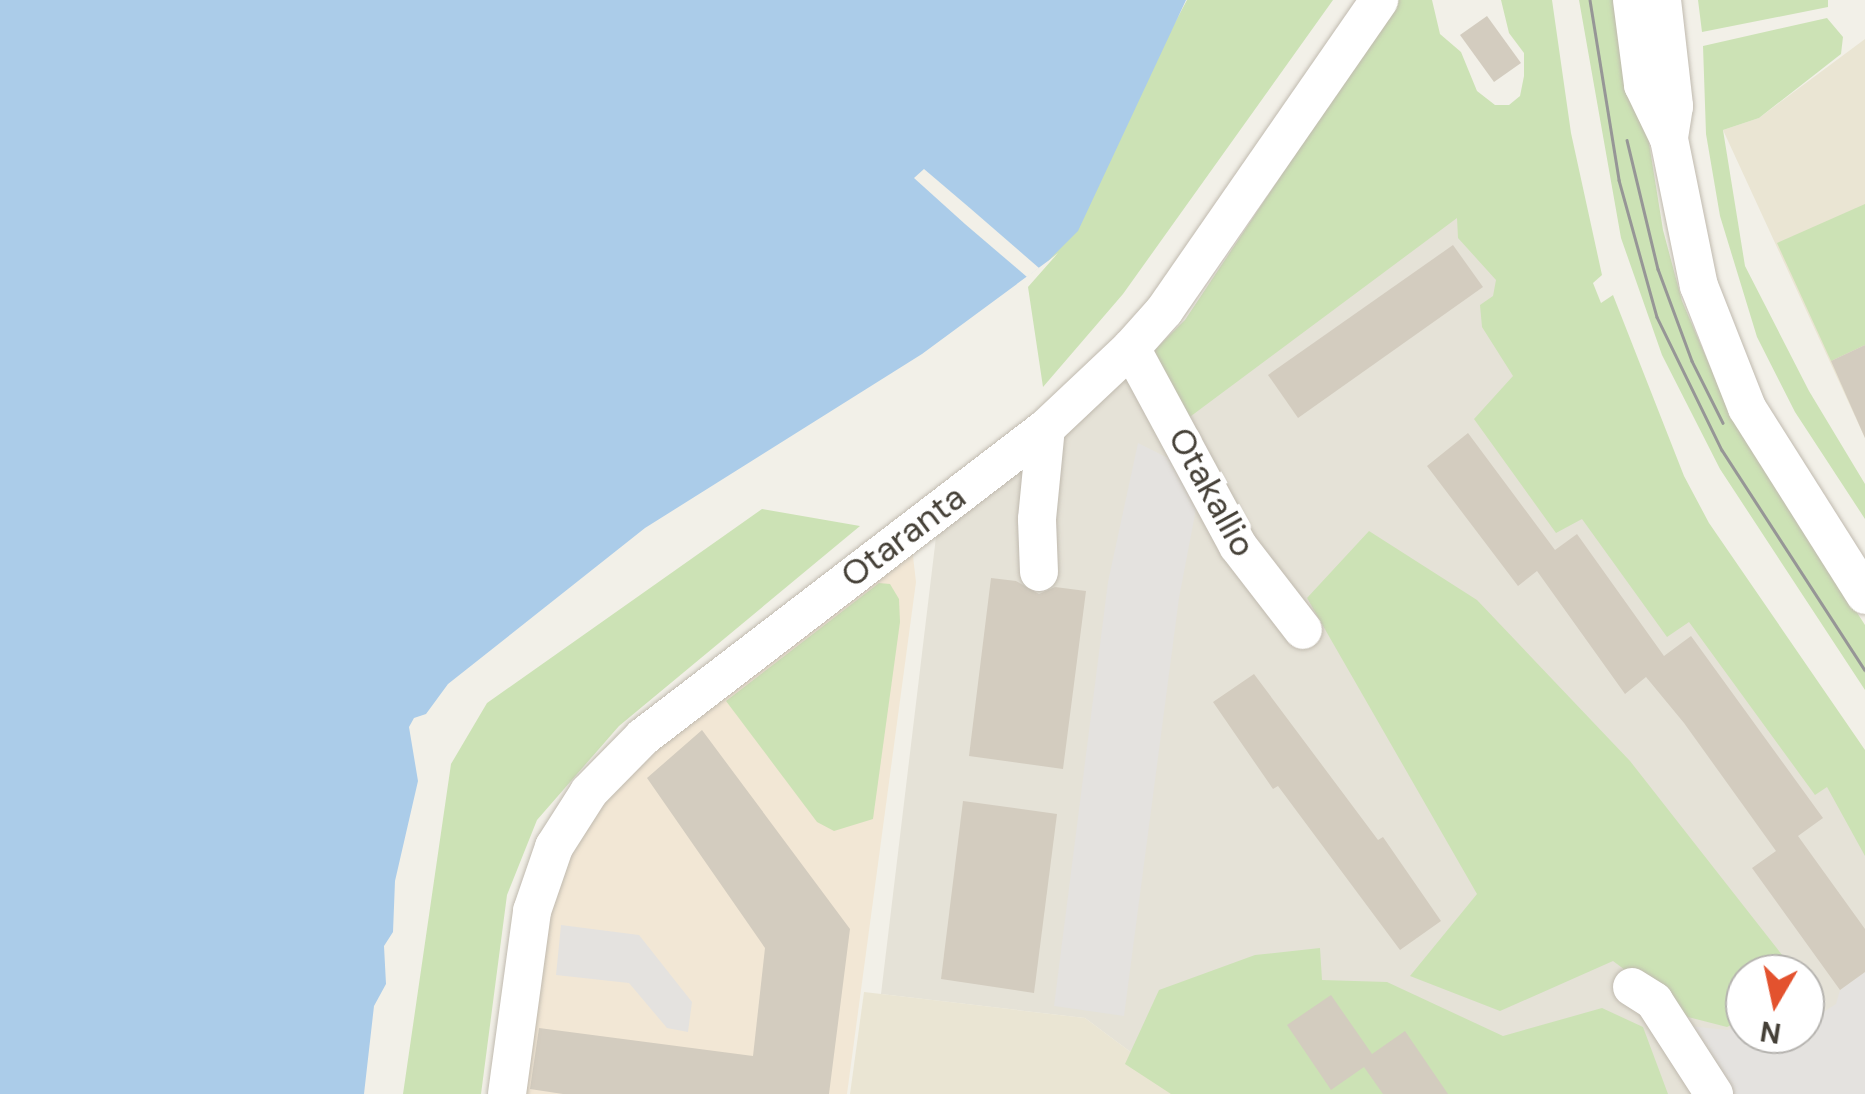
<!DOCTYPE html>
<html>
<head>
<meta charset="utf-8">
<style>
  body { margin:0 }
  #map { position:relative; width:1865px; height:1094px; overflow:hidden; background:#f2f0e8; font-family:"DM Sans",sans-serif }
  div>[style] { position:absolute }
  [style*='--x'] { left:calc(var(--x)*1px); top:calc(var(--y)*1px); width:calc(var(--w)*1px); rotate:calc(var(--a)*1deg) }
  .residential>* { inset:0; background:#e5e2d7 }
  .commercial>* { inset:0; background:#f2e7d5 }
  .education>* { inset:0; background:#eae5d3 }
  .green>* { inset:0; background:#cce2b5 }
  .parking>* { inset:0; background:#e4e2df }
  .water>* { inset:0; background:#abcce9 }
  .pier>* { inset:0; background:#f2f0e8 }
  .building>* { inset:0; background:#d3ccbf }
  .roads { filter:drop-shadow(0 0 2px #c0baaf) drop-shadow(0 0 2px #c0baaf) }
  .minor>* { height:38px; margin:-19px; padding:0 19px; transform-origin:19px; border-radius:19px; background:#fff }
  .tram>* { height:2.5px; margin:-1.25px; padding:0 1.25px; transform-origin:1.25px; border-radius:1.25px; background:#969696 }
  span { translate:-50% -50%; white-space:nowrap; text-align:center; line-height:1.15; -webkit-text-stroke:10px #fff; paint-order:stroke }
  .street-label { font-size:35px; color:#454037 }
  .north { position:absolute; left:1725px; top:954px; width:100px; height:100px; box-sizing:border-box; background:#fff; border:2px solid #b5b3af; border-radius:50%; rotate:189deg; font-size:28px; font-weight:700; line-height:40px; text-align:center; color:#454037 }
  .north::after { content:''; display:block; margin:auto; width:35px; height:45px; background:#e3522e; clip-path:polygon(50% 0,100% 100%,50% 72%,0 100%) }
</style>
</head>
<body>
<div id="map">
  <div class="residential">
    <i style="clip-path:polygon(evenodd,1382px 25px,1865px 770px,1865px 1094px,1187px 1094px,1085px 1018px,881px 994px,936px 537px,1077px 422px,1185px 320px,1382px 25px,1745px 974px,1805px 974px,1805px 1034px,1745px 1034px,1745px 974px)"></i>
  </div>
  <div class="commercial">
    <i style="clip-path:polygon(910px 530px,916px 582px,847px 1094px,507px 1094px,570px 819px)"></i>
  </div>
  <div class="education">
    <i style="clip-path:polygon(1865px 39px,1865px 438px,1723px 130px,1759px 118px)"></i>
    <i style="clip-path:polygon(864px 992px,1085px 1018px,1187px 1094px,850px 1094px)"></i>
  </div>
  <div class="green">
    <i style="clip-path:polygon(1187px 0,1333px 0,1123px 294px,1043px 387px,1028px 287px,1058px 253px,1048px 261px)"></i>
    <i style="clip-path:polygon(1398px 0,1432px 0,1440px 34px,1461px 52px,1477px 91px,1495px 105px,1509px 105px,1520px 96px,1524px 76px,1524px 53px,1509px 33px,1501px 0,1552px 0,1571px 133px,1602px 275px,1593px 283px,1601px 303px,1613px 295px,1684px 476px,1709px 523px,1865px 750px,1865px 856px,1827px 787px,1815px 795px,1689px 622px,1667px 637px,1582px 519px,1556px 533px,1474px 419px,1513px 376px,1482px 327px,1480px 305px,1493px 296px,1496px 280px,1458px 238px,1457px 218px,1183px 422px,1148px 357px,1185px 320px)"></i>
    <i style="clip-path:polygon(1579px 0,1626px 0,1663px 230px,1682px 301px,1733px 420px,1865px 625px,1865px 690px,1720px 469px,1662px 355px,1621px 238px)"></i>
    <i style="clip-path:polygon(1698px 0,1828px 0,1828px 7px,1702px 32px)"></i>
    <i style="clip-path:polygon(1827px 18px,1843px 37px,1841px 54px,1759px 118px,1723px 130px,1745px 266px,1809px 391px,1865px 484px,1865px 519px,1795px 412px,1757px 337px,1720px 216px,1706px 134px,1703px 46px)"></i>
    <i style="clip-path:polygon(1865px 204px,1865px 345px,1831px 361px,1777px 243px)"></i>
    <i style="clip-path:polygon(762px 509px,860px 526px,619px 726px,537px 820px,507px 895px,481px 1094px,403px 1094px,451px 764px,487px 703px)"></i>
    <i style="clip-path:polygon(1369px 531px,1477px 600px,1630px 761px,1797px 974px,1745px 974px,1745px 1018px,1727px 1027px,1688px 1017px,1613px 961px,1500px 1011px,1410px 976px,1477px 894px,1307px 598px)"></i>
    <i style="clip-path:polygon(879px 583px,890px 584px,899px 599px,900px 622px,873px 819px,834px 831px,817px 822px,726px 701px)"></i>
    <i style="clip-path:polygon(1320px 948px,1322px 980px,1387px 982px,1503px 1036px,1602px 1008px,1643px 1027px,1668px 1094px,1171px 1094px,1125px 1064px,1159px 990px,1255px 955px)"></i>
  </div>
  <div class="parking">
    <i style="clip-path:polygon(1138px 443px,1170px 459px,1200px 488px,1179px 598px,1124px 1016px,1054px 1006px,1108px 582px)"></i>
    <i style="clip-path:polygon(561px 925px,639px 935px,692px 1002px,688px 1032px,667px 1028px,629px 983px,556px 975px)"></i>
    <i style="clip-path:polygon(1865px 972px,1865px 1094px,1731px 1094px,1688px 1026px,1728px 1030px,1745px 1021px,1745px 1034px,1778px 1034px,1781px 1039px,1805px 1034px,1805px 1024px,1836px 1004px,1840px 990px)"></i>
  </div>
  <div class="water">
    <i style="clip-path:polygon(0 0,1186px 0,1078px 231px,1048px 261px,922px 354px,645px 528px,448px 684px,426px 714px,414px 718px,409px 727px,418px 781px,395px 881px,393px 932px,384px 946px,386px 984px,374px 1006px,364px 1094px,0 1094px)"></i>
  </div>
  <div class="pier">
    <i style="clip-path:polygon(924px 169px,971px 209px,1039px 268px,1027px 277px,965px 224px,914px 178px)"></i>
  </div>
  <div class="building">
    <i style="clip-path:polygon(1487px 16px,1521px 63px,1494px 82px,1460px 35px)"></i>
    <i style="clip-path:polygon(1453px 245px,1483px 287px,1298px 418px,1268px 375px)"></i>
    <i style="clip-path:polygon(1865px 345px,1865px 438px,1831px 361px)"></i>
    <i style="clip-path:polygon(1468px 433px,1555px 550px,1577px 534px,1664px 656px,1691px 636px,1823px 818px,1798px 836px,1865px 929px,1865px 972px,1840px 990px,1752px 868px,1776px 851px,1684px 723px,1646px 677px,1625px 694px,1537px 571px,1518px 586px,1427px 466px)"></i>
    <i style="clip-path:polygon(991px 578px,1016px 581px,1039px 594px,1055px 587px,1086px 591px,1063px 769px,969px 756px)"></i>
    <i style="clip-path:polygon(1254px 674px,1378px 840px,1383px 837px,1441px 921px,1400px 950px,1278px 786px,1273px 789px,1213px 702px)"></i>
    <i style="clip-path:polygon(702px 730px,850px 929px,829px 1094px,563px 1094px,530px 1089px,539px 1028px,753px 1056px,765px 948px,647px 778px)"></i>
    <i style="clip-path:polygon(963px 801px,1057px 814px,1034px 993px,941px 979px)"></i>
    <i style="clip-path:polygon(1331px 995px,1372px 1054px,1405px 1031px,1448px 1094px,1383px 1094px,1364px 1067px,1331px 1090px,1287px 1025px)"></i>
  </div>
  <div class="roads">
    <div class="minor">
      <i style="--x:1632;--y:0;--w:86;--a:82.6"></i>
      <i style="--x:1643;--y:85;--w:60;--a:64.3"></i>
      <i style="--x:1662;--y:0;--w:107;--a:83.5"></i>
      <i style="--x:1674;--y:106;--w:33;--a:99"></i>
      <i style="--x:1669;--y:139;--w:150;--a:78.5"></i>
      <i style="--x:1699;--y:286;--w:131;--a:68.5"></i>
      <i style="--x:1747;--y:408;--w:221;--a:57.7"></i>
      <i style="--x:1131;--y:348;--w:225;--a:61.6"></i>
      <i style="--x:1238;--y:546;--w:106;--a:52.3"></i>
      <i style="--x:1039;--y:572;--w:53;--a:-92.2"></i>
      <i style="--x:1037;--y:519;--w:91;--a:-84.4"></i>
      <i style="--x:1632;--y:987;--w:26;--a:32"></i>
      <i style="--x:1654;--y:1001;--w:111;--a:57.2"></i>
      <i style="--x:507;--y:1094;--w:185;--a:-82.2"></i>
      <i style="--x:532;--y:911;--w:68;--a:-71"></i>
      <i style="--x:554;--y:847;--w:65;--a:-57.5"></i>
      <i style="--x:589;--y:792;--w:77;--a:-45.5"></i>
      <i style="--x:643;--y:737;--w:508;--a:-37.48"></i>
      <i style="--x:1046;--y:428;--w:117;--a:-43.3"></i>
      <i style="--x:1131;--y:348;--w:50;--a:-48.3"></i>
      <i style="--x:1164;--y:311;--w:378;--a:-55.3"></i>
    </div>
  </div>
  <div class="tram">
    <i style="--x:1590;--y:0;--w:182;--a:80.8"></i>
    <i style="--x:1619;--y:180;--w:142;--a:74.5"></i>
    <i style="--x:1657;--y:317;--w:148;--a:64"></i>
    <i style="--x:1722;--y:450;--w:262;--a:57"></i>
    <i style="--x:1627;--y:140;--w:133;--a:76.5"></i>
    <i style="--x:1658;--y:269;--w:98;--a:69.7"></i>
    <i style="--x:1692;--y:361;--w:69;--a:63.4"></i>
  </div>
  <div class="street-label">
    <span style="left:1212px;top:492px;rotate:61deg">Otakallio</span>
    <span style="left:903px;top:536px;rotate:-37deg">Otaranta</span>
  </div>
  <div class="north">N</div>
</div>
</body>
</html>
